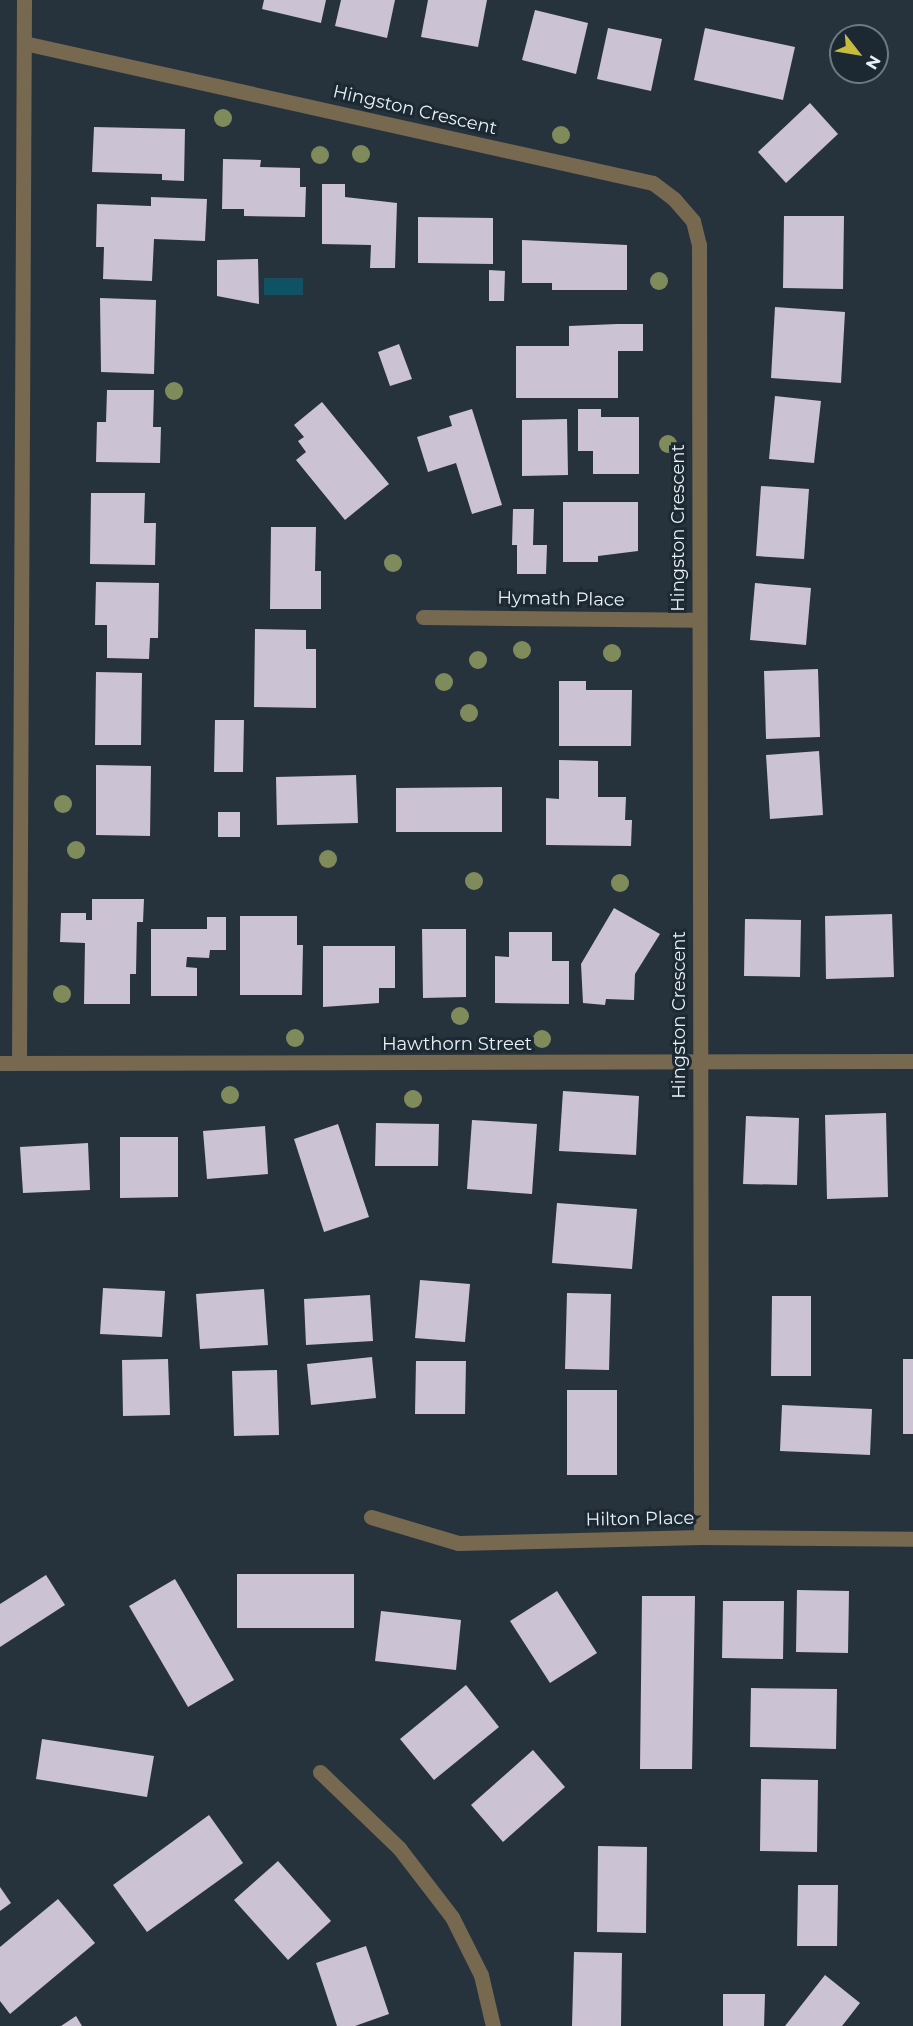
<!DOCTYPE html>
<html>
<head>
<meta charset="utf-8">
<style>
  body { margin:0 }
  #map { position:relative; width:913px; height:2026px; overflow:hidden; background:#26333d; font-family:Montserrat,sans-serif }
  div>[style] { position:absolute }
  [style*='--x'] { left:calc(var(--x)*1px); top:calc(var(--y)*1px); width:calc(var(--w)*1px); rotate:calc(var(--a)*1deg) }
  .water>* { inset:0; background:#0f5266 }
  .building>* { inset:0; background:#cbc2d3 }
  .minor>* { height:15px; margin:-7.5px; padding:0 7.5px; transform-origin:7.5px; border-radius:7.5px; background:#776850 }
  .trees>* { width:18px; height:18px; margin:-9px; border-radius:50%; background:#808b5c }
  span { translate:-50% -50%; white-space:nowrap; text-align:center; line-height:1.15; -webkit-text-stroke:6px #1c2932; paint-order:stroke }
  .street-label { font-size:18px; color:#e8f0f7 }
  .north { position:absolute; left:829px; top:24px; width:60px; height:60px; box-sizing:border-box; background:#1c2932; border:2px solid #6e7981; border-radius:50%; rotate:121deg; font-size:16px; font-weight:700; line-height:24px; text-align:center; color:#e8f0f7 }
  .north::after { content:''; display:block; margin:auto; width:21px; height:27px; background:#c5bc3d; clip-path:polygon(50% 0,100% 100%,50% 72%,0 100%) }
</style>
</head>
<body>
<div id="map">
  <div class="water">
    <i style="clip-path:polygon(264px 278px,303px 278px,303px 295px,264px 295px)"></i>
  </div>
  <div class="building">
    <i style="clip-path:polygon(264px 0,326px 0,321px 23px,262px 9px)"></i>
    <i style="clip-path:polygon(341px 0,395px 0,387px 38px,335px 26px)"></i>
    <i style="clip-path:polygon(428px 0,487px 0,478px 47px,421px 37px)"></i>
    <i style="clip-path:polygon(535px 10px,588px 23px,576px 74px,522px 60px)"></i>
    <i style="clip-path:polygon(608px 28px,662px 39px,651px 91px,597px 79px)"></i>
    <i style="clip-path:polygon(705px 28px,795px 47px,783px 100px,694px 80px)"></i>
    <i style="clip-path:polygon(810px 103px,838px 134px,786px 183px,758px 152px)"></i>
    <i style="clip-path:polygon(94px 127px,185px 129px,184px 181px,162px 180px,162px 174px,92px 172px)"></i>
    <i style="clip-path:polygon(223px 159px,261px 160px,260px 167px,300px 168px,300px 187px,306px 187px,305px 217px,244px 216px,244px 209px,222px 209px)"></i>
    <i style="clip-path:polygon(322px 184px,345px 184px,345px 197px,397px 203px,395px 268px,370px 268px,371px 245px,322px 244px)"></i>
    <i style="clip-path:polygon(151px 197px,207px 199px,205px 241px,154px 239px,152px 281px,103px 279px,104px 247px,96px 247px,97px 204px,151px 206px)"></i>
    <i style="clip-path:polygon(784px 216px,844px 216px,843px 289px,783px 288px)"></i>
    <i style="clip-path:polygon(418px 217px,493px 218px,493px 264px,418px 263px)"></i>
    <i style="clip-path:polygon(522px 240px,627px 245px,627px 290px,552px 290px,552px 283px,522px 283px)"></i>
    <i style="clip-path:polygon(258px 259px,259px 304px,217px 296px,217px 260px)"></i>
    <i style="clip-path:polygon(489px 270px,505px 271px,504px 301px,489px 301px)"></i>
    <i style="clip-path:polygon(100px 298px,156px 300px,154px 374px,101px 372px)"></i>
    <i style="clip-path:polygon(775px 307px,845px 312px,841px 383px,771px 378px)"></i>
    <i style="clip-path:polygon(617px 324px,643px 324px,643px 351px,618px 351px,618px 398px,516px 398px,516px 346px,569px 346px,569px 326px)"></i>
    <i style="clip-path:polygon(399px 344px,412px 379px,390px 386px,378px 352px)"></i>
    <i style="clip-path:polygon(107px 390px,154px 390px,153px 427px,161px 427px,160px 463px,96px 462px,97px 422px,106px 422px)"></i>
    <i style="clip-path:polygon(775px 396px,821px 401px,814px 463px,769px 459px)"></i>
    <i style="clip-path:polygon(322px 402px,389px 484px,345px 520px,296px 460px,306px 452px,298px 441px,304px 437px,294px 425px)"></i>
    <i style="clip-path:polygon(472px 409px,502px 505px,472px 514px,456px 463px,428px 472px,417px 437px,452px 426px,449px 416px)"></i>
    <i style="clip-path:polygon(578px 409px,601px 409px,601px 417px,639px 417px,639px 474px,593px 474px,593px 451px,578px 451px)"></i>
    <i style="clip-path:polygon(567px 419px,568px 475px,522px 476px,522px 420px)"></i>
    <i style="clip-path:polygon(761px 486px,809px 489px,804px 559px,756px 556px)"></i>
    <i style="clip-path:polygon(91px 493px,145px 493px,144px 523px,156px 523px,155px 565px,90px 564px)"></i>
    <i style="clip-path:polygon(563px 502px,638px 502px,638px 551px,598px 556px,598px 562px,563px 562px)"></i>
    <i style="clip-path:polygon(513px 509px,534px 509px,533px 545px,547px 545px,546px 574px,517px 574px,517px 545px,512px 545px)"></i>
    <i style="clip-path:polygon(271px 527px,316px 527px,315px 571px,321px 571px,321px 609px,270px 609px)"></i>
    <i style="clip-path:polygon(96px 582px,159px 583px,158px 638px,150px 638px,149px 659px,107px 658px,107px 625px,95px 625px)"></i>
    <i style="clip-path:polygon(755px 583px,811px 588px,806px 645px,750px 640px)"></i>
    <i style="clip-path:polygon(255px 629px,306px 630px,306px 649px,316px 649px,316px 708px,254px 707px)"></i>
    <i style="clip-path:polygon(818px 669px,820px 737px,766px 739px,764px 671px)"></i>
    <i style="clip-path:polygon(96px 672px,142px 673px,141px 745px,95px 745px)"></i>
    <i style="clip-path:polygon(559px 681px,586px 681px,586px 690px,632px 690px,631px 746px,559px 746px)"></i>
    <i style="clip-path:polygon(215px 720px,244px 720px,243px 772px,214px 772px)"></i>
    <i style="clip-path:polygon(819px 751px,823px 815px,770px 819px,766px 755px)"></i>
    <i style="clip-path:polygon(559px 760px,598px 761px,598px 797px,626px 797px,625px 820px,632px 820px,631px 846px,546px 845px,546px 798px,559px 799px)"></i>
    <i style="clip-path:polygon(96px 765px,151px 766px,150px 836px,96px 835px)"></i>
    <i style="clip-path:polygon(356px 775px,358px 823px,277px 825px,276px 777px)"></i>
    <i style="clip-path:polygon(502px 787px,502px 832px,396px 832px,396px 788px)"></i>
    <i style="clip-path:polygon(218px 812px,240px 812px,240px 837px,218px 837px)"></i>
    <i style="clip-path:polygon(92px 899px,144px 899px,143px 922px,137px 922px,136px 974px,130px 974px,130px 1004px,84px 1004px,85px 943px,60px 942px,61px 913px,86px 913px,86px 920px,92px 920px)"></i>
    <i style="clip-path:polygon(614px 908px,660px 934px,635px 974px,634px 1000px,606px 999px,605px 1005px,583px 1003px,581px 964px)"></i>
    <i style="clip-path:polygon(892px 914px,894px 977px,826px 979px,825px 916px)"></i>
    <i style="clip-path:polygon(240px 916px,297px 916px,297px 945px,303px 945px,302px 995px,240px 995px)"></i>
    <i style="clip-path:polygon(207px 917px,226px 917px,226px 950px,210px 950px,209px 958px,187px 957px,186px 967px,197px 968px,197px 996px,151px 996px,151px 929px,207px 929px)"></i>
    <i style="clip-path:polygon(745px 919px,801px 920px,800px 977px,744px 976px)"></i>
    <i style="clip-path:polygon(422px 929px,466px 929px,466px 997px,423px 998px)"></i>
    <i style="clip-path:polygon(509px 932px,552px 932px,552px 961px,569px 961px,569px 1004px,495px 1003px,495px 956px,509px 957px)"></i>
    <i style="clip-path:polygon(323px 946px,395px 946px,395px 988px,379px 988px,379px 1003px,323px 1007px)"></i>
    <i style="clip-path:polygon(563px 1091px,639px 1096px,636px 1155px,559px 1151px)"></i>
    <i style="clip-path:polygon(886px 1113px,888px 1197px,827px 1199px,825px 1115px)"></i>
    <i style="clip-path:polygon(746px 1116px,799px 1118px,797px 1185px,743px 1184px)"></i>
    <i style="clip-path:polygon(472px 1120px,537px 1124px,532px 1194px,467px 1189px)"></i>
    <i style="clip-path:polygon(376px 1123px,439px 1124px,438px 1166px,375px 1166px)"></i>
    <i style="clip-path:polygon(338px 1124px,369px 1217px,324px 1232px,294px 1139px)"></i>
    <i style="clip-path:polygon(265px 1126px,268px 1174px,207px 1179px,203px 1131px)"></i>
    <i style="clip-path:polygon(120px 1137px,178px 1137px,178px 1197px,120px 1198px)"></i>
    <i style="clip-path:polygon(88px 1143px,90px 1190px,23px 1193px,20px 1147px)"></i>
    <i style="clip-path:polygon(557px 1203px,637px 1209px,632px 1269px,552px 1263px)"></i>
    <i style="clip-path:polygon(420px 1280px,470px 1284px,465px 1342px,415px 1338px)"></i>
    <i style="clip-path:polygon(103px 1288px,165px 1291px,162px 1337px,100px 1334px)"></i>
    <i style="clip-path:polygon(264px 1289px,268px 1345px,200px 1349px,196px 1294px)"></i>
    <i style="clip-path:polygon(567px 1293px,611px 1294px,609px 1370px,565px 1369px)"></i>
    <i style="clip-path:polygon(370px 1295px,373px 1341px,306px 1345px,304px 1299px)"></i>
    <i style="clip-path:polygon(772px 1296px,811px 1296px,811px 1376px,771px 1376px)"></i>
    <i style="clip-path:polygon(372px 1357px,376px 1398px,311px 1405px,307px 1364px)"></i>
    <i style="clip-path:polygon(168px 1359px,170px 1415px,123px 1416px,122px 1360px)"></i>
    <i style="clip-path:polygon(903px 1359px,913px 1359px,913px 1434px,903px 1434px)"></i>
    <i style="clip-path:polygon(416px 1361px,466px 1361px,465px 1414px,415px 1414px)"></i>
    <i style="clip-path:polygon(277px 1370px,279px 1435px,234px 1436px,232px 1371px)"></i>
    <i style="clip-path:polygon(567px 1390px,617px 1390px,617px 1475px,567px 1475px)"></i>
    <i style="clip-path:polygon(782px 1405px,872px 1409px,870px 1455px,780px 1451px)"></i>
    <i style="clip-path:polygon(237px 1574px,354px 1574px,354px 1628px,237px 1628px)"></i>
    <i style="clip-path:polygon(46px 1575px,65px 1605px,0 1647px,0 1604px)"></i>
    <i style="clip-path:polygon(175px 1579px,234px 1680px,188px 1707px,129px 1606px)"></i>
    <i style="clip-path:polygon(797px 1590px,849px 1591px,848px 1653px,796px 1652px)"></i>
    <i style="clip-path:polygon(557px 1591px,597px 1653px,550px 1683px,510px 1621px)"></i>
    <i style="clip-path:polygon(642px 1596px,695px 1596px,692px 1769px,640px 1769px)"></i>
    <i style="clip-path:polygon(723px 1601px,784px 1601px,783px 1659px,722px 1658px)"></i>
    <i style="clip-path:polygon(381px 1611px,461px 1620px,456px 1670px,375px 1661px)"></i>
    <i style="clip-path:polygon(466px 1685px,499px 1727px,434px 1780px,400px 1739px)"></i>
    <i style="clip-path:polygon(751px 1688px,837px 1689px,836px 1749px,750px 1747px)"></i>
    <i style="clip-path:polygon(42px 1739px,154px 1756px,147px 1797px,36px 1779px)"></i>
    <i style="clip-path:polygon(533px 1750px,565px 1787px,503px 1842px,471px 1805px)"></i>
    <i style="clip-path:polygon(761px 1779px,818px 1780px,817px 1852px,760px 1851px)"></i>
    <i style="clip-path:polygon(209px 1815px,243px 1863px,147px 1932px,113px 1885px)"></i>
    <i style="clip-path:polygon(598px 1846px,647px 1847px,646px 1933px,597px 1932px)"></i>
    <i style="clip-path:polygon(278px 1861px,331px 1921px,288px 1960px,234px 1900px)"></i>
    <i style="clip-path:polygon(798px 1885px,838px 1885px,837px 1946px,797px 1946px)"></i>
    <i style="clip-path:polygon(0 1887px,11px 1903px,0 1911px)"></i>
    <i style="clip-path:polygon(58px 1899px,95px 1943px,10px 2014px,0 2001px,0 1947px)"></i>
    <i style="clip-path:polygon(366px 1946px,389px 2014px,355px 2026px,337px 2026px,316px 1963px)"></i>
    <i style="clip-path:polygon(574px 1952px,622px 1953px,621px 2026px,572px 2026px)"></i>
    <i style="clip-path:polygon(825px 1975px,860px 2003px,842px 2026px,785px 2026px)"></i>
    <i style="clip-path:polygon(723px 1994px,765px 1994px,764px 2026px,723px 2026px)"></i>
    <i style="clip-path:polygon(76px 2016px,82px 2026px,61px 2026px)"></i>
  </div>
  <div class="minor">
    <i style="--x:24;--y:43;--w:644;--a:12.55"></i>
    <i style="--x:653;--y:183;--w:26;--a:37"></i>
    <i style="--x:674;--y:199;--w:29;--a:49"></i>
    <i style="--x:693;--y:221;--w:25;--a:76"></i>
    <i style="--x:699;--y:245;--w:1292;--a:89.91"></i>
    <i style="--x:423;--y:617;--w:274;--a:0.6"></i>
    <i style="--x:19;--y:1062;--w:1062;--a:-89.73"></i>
    <i style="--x:0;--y:1063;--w:913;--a:-0.13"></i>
    <i style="--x:371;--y:1517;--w:91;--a:16.6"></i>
    <i style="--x:458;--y:1543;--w:243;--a:-1.4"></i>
    <i style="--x:701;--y:1537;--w:212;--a:0.5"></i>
    <i style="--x:320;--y:1772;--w:110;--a:43.9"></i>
    <i style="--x:399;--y:1848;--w:87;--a:52.5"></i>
    <i style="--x:452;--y:1917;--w:65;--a:63.4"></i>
    <i style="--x:481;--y:1975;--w:52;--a:76.8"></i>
  </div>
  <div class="trees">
    <i style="left:223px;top:118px"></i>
    <i style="left:561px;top:135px"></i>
    <i style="left:361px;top:154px"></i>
    <i style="left:320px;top:155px"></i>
    <i style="left:659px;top:281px"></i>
    <i style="left:174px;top:391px"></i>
    <i style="left:668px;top:444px"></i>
    <i style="left:393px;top:563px"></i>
    <i style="left:522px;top:650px"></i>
    <i style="left:612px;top:653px"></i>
    <i style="left:478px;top:660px"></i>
    <i style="left:444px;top:682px"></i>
    <i style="left:469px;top:713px"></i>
    <i style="left:63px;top:804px"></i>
    <i style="left:76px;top:850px"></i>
    <i style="left:328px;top:859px"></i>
    <i style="left:474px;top:881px"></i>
    <i style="left:620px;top:883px"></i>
    <i style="left:62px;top:994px"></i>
    <i style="left:460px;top:1016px"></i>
    <i style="left:295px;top:1038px"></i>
    <i style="left:542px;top:1039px"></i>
    <i style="left:230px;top:1095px"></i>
    <i style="left:413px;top:1099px"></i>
  </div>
  <div class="street-label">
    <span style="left:415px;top:110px;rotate:13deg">Hingston Crescent</span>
    <span style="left:678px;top:528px;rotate:-90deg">Hingston Crescent</span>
    <span style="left:561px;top:599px;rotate:1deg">Hymath Place</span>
    <span style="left:679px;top:1015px;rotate:-90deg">Hingston Crescent</span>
    <span style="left:457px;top:1044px">Hawthorn Street</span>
    <span style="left:640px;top:1519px;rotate:-1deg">Hilton Place</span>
  </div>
  <div class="north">N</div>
</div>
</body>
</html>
